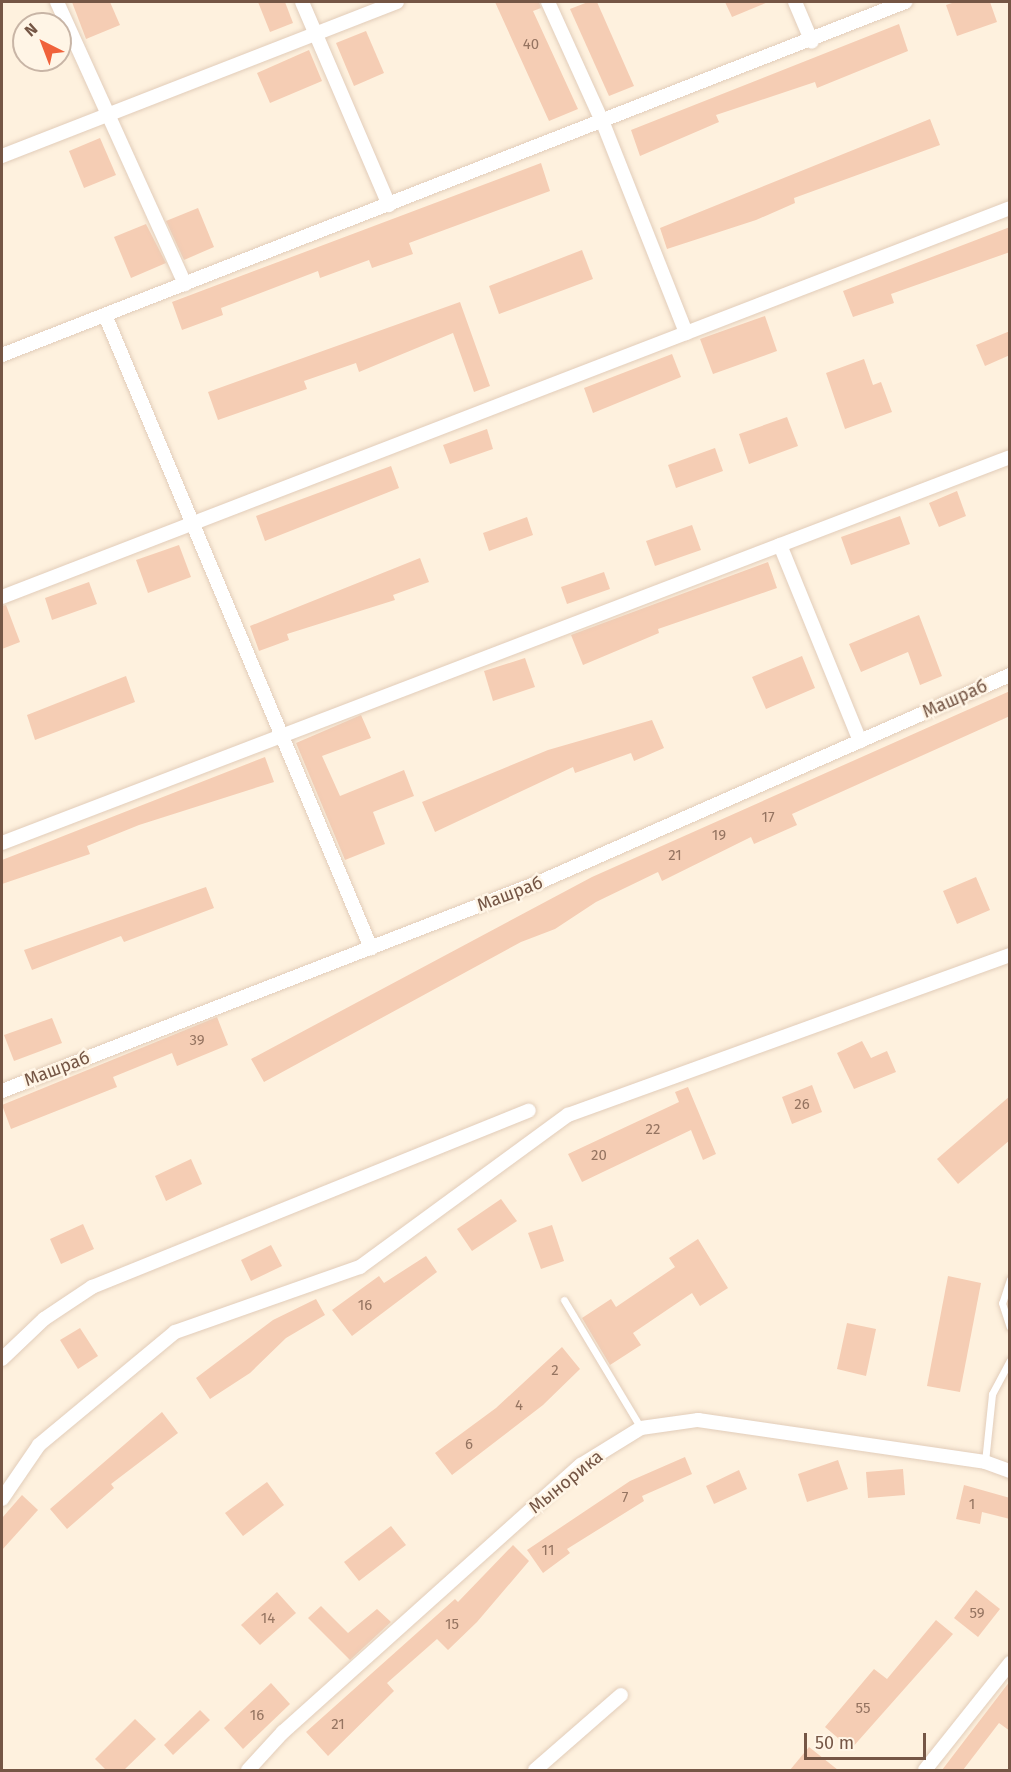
<!DOCTYPE html>
<html>
<head>
<meta charset="utf-8">
<style>
  body { margin:0 }
  #map { position:relative; width:1011px; height:1772px; overflow:hidden; background:#fef1de; font-family:"Fira Sans",sans-serif }
  div>[style] { position:absolute }
  [style*='--x'] { left:calc(var(--x)*1px); top:calc(var(--y)*1px); width:calc(var(--w)*1px); rotate:calc(var(--a)*1deg) }
  .building>* { inset:0; background:#f5cdb4 }
  .roads { filter:drop-shadow(0 0 2px #e2cdba) drop-shadow(0 0 2px #e2cdba) }
  .service>* { height:7px; margin:-3.5px; padding:0 3.5px; transform-origin:3.5px; border-radius:3.5px; background:#fff }
  .minor>* { height:14px; margin:-7px; padding:0 7px; transform-origin:7px; border-radius:7px; background:#fff }
  span { translate:-50% -50%; white-space:nowrap; text-align:center; line-height:1.15; -webkit-text-stroke:5px #fff5e6; paint-order:stroke }
  .number-label { font-size:15px; color:#957461 }
  .number-label span { -webkit-text-stroke-width:0 }
  .street-label { font-size:18px; color:#755645 }
  .frame { position:absolute; inset:0; border:3px solid #755645; pointer-events:none }
  .north { position:absolute; left:12px; top:12px; width:60px; height:60px; box-sizing:border-box; background:#fff5e6; border:2px solid #c8b5a6; border-radius:50%; rotate:318deg; font-size:16px; font-weight:700; line-height:24px; text-align:center; color:#755645 }
  .north::after { content:''; display:block; margin:auto; width:21px; height:27px; background:#f0623b; clip-path:polygon(50% 0,100% 100%,50% 72%,0 100%) }
  .scale { position:absolute; left:804px; top:1733px; width:122px; height:27px; box-sizing:border-box; border:3px solid #755645; border-top:0; padding-left:8px; font-size:18px; line-height:21px; white-space:nowrap; color:#755645; -webkit-text-stroke:4px #fff5e6; paint-order:stroke }
</style>
</head>
<body>
<div id="map">
  <div class="building">
    <i style="clip-path:polygon(72px 2px,110px 2px,120px 25px,86px 39px)"></i>
    <i style="clip-path:polygon(258px 2px,285px 2px,293px 23px,270px 32px)"></i>
    <i style="clip-path:polygon(495px 2px,539px 2px,541px 8px,533px 11px,578px 109px,549px 121px)"></i>
    <i style="clip-path:polygon(588px 2px,597px 2px,634px 86px,609px 96px,570px 9px)"></i>
    <i style="clip-path:polygon(725px 2px,768px 2px,732px 17px)"></i>
    <i style="clip-path:polygon(955px 2px,990px 2px,997px 22px,957px 36px,946px 5px)"></i>
    <i style="clip-path:polygon(899px 24px,908px 51px,817px 88px,815px 82px,716px 115px,719px 122px,640px 156px,631px 130px)"></i>
    <i style="clip-path:polygon(366px 31px,384px 73px,354px 86px,336px 43px)"></i>
    <i style="clip-path:polygon(309px 50px,322px 81px,270px 103px,257px 73px)"></i>
    <i style="clip-path:polygon(930px 119px,940px 145px,794px 198px,795px 203px,756px 220px,667px 249px,660px 228px)"></i>
    <i style="clip-path:polygon(100px 138px,116px 175px,84px 188px,69px 151px)"></i>
    <i style="clip-path:polygon(541px 163px,550px 191px,409px 243px,413px 254px,372px 268px,369px 260px,320px 278px,318px 271px,221px 308px,223px 315px,182px 330px,172px 302px)"></i>
    <i style="clip-path:polygon(198px 208px,214px 247px,184px 260px,166px 221px)"></i>
    <i style="clip-path:polygon(146px 224px,166px 263px,131px 278px,114px 237px)"></i>
    <i style="clip-path:polygon(1010px 227px,1010px 252px,891px 294px,894px 303px,853px 317px,843px 291px)"></i>
    <i style="clip-path:polygon(582px 250px,593px 279px,499px 314px,489px 286px)"></i>
    <i style="clip-path:polygon(460px 302px,490px 386px,474px 392px,453px 333px,359px 372px,356px 363px,304px 381px,307px 389px,218px 420px,208px 392px)"></i>
    <i style="clip-path:polygon(765px 316px,777px 351px,713px 374px,700px 339px)"></i>
    <i style="clip-path:polygon(1010px 331px,1010px 355px,985px 366px,976px 345px)"></i>
    <i style="clip-path:polygon(672px 354px,681px 377px,593px 413px,584px 388px)"></i>
    <i style="clip-path:polygon(864px 359px,873px 385px,881px 382px,892px 412px,845px 429px,826px 373px)"></i>
    <i style="clip-path:polygon(787px 417px,798px 446px,749px 464px,739px 434px)"></i>
    <i style="clip-path:polygon(487px 429px,493px 449px,450px 464px,443px 445px)"></i>
    <i style="clip-path:polygon(715px 448px,723px 471px,676px 488px,668px 465px)"></i>
    <i style="clip-path:polygon(391px 466px,399px 488px,265px 541px,256px 516px)"></i>
    <i style="clip-path:polygon(957px 491px,966px 516px,939px 527px,929px 503px)"></i>
    <i style="clip-path:polygon(900px 516px,910px 544px,851px 565px,841px 537px)"></i>
    <i style="clip-path:polygon(527px 517px,533px 535px,489px 551px,483px 533px)"></i>
    <i style="clip-path:polygon(692px 525px,701px 550px,655px 566px,646px 541px)"></i>
    <i style="clip-path:polygon(179px 545px,191px 577px,148px 593px,136px 560px)"></i>
    <i style="clip-path:polygon(420px 558px,429px 582px,393px 595px,395px 600px,287px 634px,289px 640px,259px 651px,250px 626px)"></i>
    <i style="clip-path:polygon(768px 562px,777px 588px,658px 629px,659px 633px,583px 665px,571px 635px)"></i>
    <i style="clip-path:polygon(604px 572px,610px 589px,567px 604px,561px 587px)"></i>
    <i style="clip-path:polygon(89px 582px,97px 604px,52px 620px,45px 598px)"></i>
    <i style="clip-path:polygon(6px 605px,20px 642px,2px 649px,2px 606px)"></i>
    <i style="clip-path:polygon(919px 615px,942px 676px,920px 685px,908px 652px,861px 672px,849px 644px)"></i>
    <i style="clip-path:polygon(802px 656px,815px 688px,766px 709px,752px 677px)"></i>
    <i style="clip-path:polygon(525px 658px,535px 687px,493px 701px,484px 671px)"></i>
    <i style="clip-path:polygon(126px 676px,135px 702px,35px 740px,27px 715px)"></i>
    <i style="clip-path:polygon(1010px 691px,1010px 716px,792px 814px,797px 825px,754px 844px,751px 837px,662px 881px,658px 872px,596px 902px,555px 929px,521px 942px,264px 1082px,251px 1059px,592px 877px)"></i>
    <i style="clip-path:polygon(361px 715px,371px 738px,322px 756px,340px 796px,404px 770px,414px 796px,373px 812px,385px 844px,345px 860px,296px 743px)"></i>
    <i style="clip-path:polygon(652px 720px,664px 748px,634px 761px,631px 753px,575px 773px,573px 767px,435px 832px,422px 802px,548px 750px)"></i>
    <i style="clip-path:polygon(265px 757px,274px 782px,139px 825px,87px 846px,90px 854px,2px 884px,2px 860px)"></i>
    <i style="clip-path:polygon(976px 877px,990px 910px,957px 924px,943px 891px)"></i>
    <i style="clip-path:polygon(206px 887px,214px 908px,124px 942px,121px 936px,32px 970px,24px 950px)"></i>
    <i style="clip-path:polygon(217px 1017px,228px 1045px,177px 1066px,172px 1053px,113px 1077px,117px 1087px,11px 1129px,2px 1105px)"></i>
    <i style="clip-path:polygon(52px 1018px,62px 1043px,14px 1061px,4px 1035px)"></i>
    <i style="clip-path:polygon(862px 1041px,871px 1058px,887px 1051px,896px 1072px,854px 1089px,837px 1053px)"></i>
    <i style="clip-path:polygon(812px 1085px,822px 1112px,792px 1124px,782px 1097px)"></i>
    <i style="clip-path:polygon(688px 1087px,716px 1154px,703px 1160px,691px 1130px,582px 1182px,568px 1154px,679px 1102px,675px 1092px)"></i>
    <i style="clip-path:polygon(1010px 1096px,1010px 1140px,958px 1184px,937px 1159px)"></i>
    <i style="clip-path:polygon(191px 1159px,202px 1184px,166px 1201px,155px 1176px)"></i>
    <i style="clip-path:polygon(501px 1199px,517px 1221px,472px 1251px,457px 1229px)"></i>
    <i style="clip-path:polygon(83px 1224px,94px 1249px,61px 1264px,50px 1239px)"></i>
    <i style="clip-path:polygon(552px 1225px,564px 1261px,541px 1269px,528px 1233px)"></i>
    <i style="clip-path:polygon(698px 1239px,728px 1288px,700px 1306px,692px 1293px,633px 1333px,641px 1345px,610px 1365px,582px 1318px,611px 1299px,616px 1307px,675px 1267px,669px 1258px)"></i>
    <i style="clip-path:polygon(271px 1245px,282px 1266px,251px 1281px,241px 1260px)"></i>
    <i style="clip-path:polygon(426px 1256px,437px 1272px,352px 1336px,332px 1310px,379px 1276px,384px 1283px)"></i>
    <i style="clip-path:polygon(948px 1276px,981px 1283px,960px 1392px,927px 1386px)"></i>
    <i style="clip-path:polygon(316px 1299px,325px 1315px,286px 1338px,250px 1373px,210px 1399px,196px 1378px,273px 1320px)"></i>
    <i style="clip-path:polygon(847px 1323px,876px 1329px,866px 1376px,837px 1369px)"></i>
    <i style="clip-path:polygon(80px 1328px,98px 1356px,78px 1369px,60px 1340px)"></i>
    <i style="clip-path:polygon(562px 1347px,580px 1369px,543px 1405px,452px 1475px,435px 1453px,496px 1408px)"></i>
    <i style="clip-path:polygon(162px 1412px,178px 1433px,111px 1484px,114px 1488px,67px 1529px,50px 1509px)"></i>
    <i style="clip-path:polygon(685px 1457px,692px 1474px,642px 1496px,644px 1501px,567px 1549px,570px 1553px,543px 1573px,527px 1550px,630px 1481px)"></i>
    <i style="clip-path:polygon(838px 1460px,848px 1489px,807px 1502px,798px 1474px)"></i>
    <i style="clip-path:polygon(903px 1469px,905px 1495px,868px 1498px,866px 1472px)"></i>
    <i style="clip-path:polygon(739px 1470px,747px 1489px,714px 1504px,706px 1486px)"></i>
    <i style="clip-path:polygon(267px 1482px,284px 1505px,243px 1536px,225px 1513px)"></i>
    <i style="clip-path:polygon(964px 1485px,1010px 1498px,1010px 1519px,982px 1512px,980px 1524px,956px 1519px)"></i>
    <i style="clip-path:polygon(22px 1495px,38px 1510px,2px 1550px,2px 1518px)"></i>
    <i style="clip-path:polygon(391px 1526px,406px 1545px,359px 1581px,344px 1562px)"></i>
    <i style="clip-path:polygon(513px 1545px,529px 1561px,477px 1622px,448px 1650px,437px 1639px,387px 1683px,394px 1691px,328px 1756px,306px 1732px,455px 1599px,458px 1602px)"></i>
    <i style="clip-path:polygon(976px 1590px,1000px 1609px,978px 1637px,954px 1618px)"></i>
    <i style="clip-path:polygon(277px 1592px,296px 1613px,260px 1645px,241px 1625px)"></i>
    <i style="clip-path:polygon(321px 1606px,348px 1633px,377px 1609px,391px 1622px,350px 1660px,308px 1618px)"></i>
    <i style="clip-path:polygon(936px 1620px,953px 1634px,851px 1749px,825px 1727px,874px 1669px,887px 1679px)"></i>
    <i style="clip-path:polygon(1010px 1681px,1010px 1731px,999px 1723px,963px 1770px,942px 1770px)"></i>
    <i style="clip-path:polygon(271px 1683px,290px 1704px,243px 1749px,224px 1728px)"></i>
    <i style="clip-path:polygon(200px 1710px,210px 1720px,173px 1755px,164px 1745px)"></i>
    <i style="clip-path:polygon(135px 1719px,156px 1739px,124px 1770px,106px 1770px,95px 1759px)"></i>
    <i style="clip-path:polygon(809px 1747px,838px 1770px,790px 1770px)"></i>
  </div>
  <div class="roads">
    <div class="service">
      <i style="--x:1010;--y:1279;--w:25;--a:108"></i>
      <i style="--x:1002;--y:1303;--w:25;--a:72"></i>
      <i style="--x:564;--y:1300;--w:149;--a:59"></i>
      <i style="--x:985;--y:1462;--w:68;--a:-84.1"></i>
      <i style="--x:992;--y:1394;--w:38;--a:-62"></i>
    </div>
    <div class="minor">
      <i style="--x:57;--y:2;--w:310;--a:65.6"></i>
      <i style="--x:302;--y:2;--w:221;--a:66.8"></i>
      <i style="--x:548;--y:2;--w:133;--a:65.6"></i>
      <i style="--x:603;--y:123;--w:226;--a:68.4"></i>
      <i style="--x:795;--y:2;--w:43;--a:67"></i>
      <i style="--x:2;--y:156;--w:424;--a:-21.3"></i>
      <i style="--x:105;--y:315;--w:687;--a:67.21"></i>
      <i style="--x:2;--y:355;--w:970;--a:-21.35"></i>
      <i style="--x:780;--y:545;--w:212;--a:67.8"></i>
      <i style="--x:2;--y:597;--w:1080;--a:-21.1"></i>
      <i style="--x:2;--y:843;--w:1079;--a:-20.95"></i>
      <i style="--x:2;--y:1091;--w:579;--a:-21.25"></i>
      <i style="--x:542;--y:881;--w:511;--a:-23.76"></i>
      <i style="--x:2;--y:1359;--w:58;--a:-43.6"></i>
      <i style="--x:44;--y:1319;--w:58;--a:-33.7"></i>
      <i style="--x:92;--y:1287;--w:471;--a:-22"></i>
      <i style="--x:2;--y:1499;--w:65;--a:-55.6"></i>
      <i style="--x:39;--y:1445;--w:177;--a:-39.7"></i>
      <i style="--x:175;--y:1332;--w:196;--a:-19.4"></i>
      <i style="--x:360;--y:1267;--w:258;--a:-36.2"></i>
      <i style="--x:568;--y:1115;--w:470;--a:-19.9"></i>
      <i style="--x:248;--y:1770;--w:52;--a:-47.4"></i>
      <i style="--x:283;--y:1732;--w:400;--a:-41.9"></i>
      <i style="--x:581;--y:1465;--w:70;--a:-31.7"></i>
      <i style="--x:641;--y:1428;--w:58;--a:-8"></i>
      <i style="--x:698;--y:1420;--w:290;--a:8.3"></i>
      <i style="--x:985;--y:1462;--w:27;--a:20"></i>
      <i style="--x:535;--y:1770;--w:114;--a:-41.1"></i>
      <i style="--x:925;--y:1770;--w:137;--a:-51.5"></i>
    </div>
  </div>
  <div class="number-label">
    <span style="left:531px;top:45px">40</span>
    <span style="left:768px;top:818px">17</span>
    <span style="left:719px;top:836px">19</span>
    <span style="left:675px;top:856px">21</span>
    <span style="left:197px;top:1041px">39</span>
    <span style="left:802px;top:1105px">26</span>
    <span style="left:653px;top:1130px">22</span>
    <span style="left:599px;top:1156px">20</span>
    <span style="left:365px;top:1306px">16</span>
    <span style="left:555px;top:1371px">2</span>
    <span style="left:519px;top:1406px">4</span>
    <span style="left:469px;top:1445px">6</span>
    <span style="left:625px;top:1498px">7</span>
    <span style="left:972px;top:1505px">1</span>
    <span style="left:548px;top:1551px">11</span>
    <span style="left:977px;top:1614px">59</span>
    <span style="left:268px;top:1619px">14</span>
    <span style="left:452px;top:1625px">15</span>
    <span style="left:863px;top:1709px">55</span>
    <span style="left:257px;top:1716px">16</span>
    <span style="left:338px;top:1725px">21</span>
  </div>
  <div class="street-label">
    <span style="left:955px;top:699px;rotate:-24deg">Машраб</span>
    <span style="left:510px;top:894px;rotate:-21deg">Машраб</span>
    <span style="left:57px;top:1069px;rotate:-21deg">Машраб</span>
    <span style="left:566px;top:1482px;rotate:-39deg">Мынорика</span>
  </div>
  <div class="frame"></div>
  <div class="north">N</div>
  <div class="scale">50 m</div>
</div>
</body>
</html>
